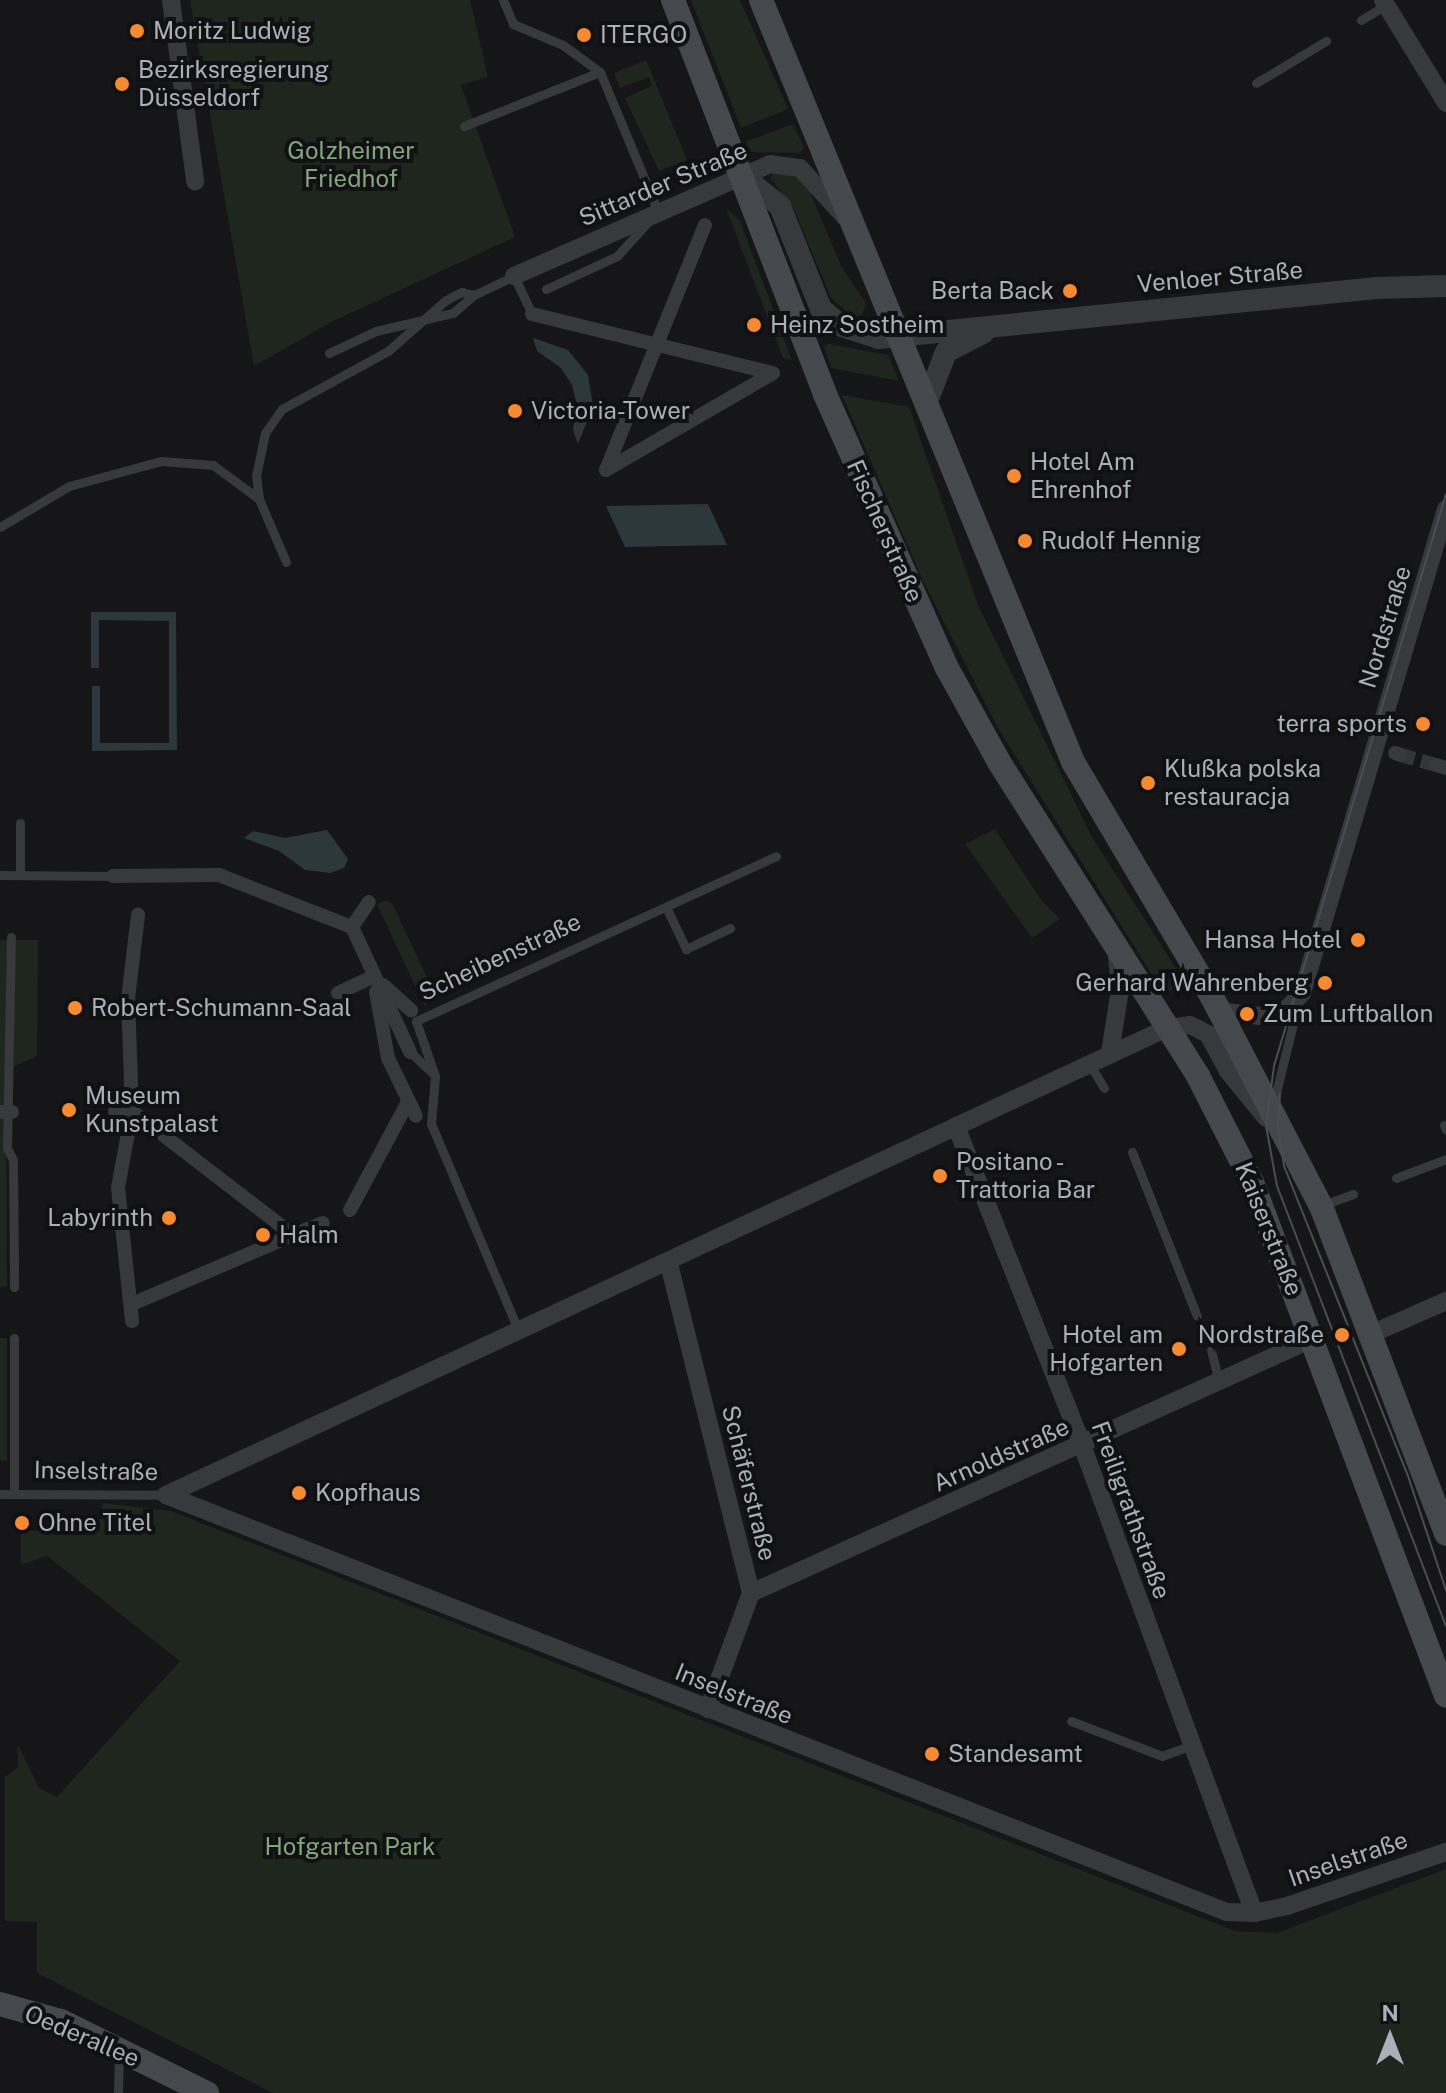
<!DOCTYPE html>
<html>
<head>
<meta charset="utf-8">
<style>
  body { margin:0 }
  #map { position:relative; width:1446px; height:2093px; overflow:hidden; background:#161618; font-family:"Public Sans",sans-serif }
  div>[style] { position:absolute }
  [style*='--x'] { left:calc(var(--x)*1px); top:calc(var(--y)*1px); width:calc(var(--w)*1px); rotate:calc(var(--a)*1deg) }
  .green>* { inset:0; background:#1e261e }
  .water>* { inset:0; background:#2c383c }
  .pedestrian-tunnel>* { height:14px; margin-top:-7px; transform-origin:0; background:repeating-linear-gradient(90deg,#333538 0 14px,transparent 0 21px) }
  .service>* { height:9px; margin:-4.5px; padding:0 4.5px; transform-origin:4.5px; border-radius:4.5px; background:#37393d }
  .pedestrian>* { height:14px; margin:-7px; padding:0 7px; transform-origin:7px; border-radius:7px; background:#37393d }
  .minor>* { height:18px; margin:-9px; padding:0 9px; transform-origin:9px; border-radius:9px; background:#37393d }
  .tertiary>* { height:22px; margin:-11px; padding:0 11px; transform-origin:11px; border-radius:11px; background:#37393d }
  .secondary>* { height:24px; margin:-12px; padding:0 12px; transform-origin:12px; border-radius:12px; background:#45494d }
  .tram>* { height:2px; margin:-1px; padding:0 1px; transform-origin:1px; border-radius:1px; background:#4a4e52 }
  .dots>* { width:22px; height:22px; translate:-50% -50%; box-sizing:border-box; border:4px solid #111113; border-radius:50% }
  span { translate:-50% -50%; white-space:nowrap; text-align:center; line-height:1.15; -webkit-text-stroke:8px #111113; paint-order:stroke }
  .poi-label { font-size:24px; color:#a8b0b8 }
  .left { translate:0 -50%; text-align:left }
  .right { translate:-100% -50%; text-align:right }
  .park-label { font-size:24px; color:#84a47e }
  .street-label { font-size:24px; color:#a8b0b8 }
  .north { position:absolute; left:1350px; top:1997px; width:80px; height:80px; -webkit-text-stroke:6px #111113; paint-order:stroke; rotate:0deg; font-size:22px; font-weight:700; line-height:32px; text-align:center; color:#a8b0b8 }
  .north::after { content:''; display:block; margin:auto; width:28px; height:36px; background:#a8b0b8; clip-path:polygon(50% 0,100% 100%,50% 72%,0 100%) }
</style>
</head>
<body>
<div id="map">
  <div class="green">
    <i style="clip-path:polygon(190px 0,470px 0,488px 77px,461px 85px,515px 237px,331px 322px,254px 366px)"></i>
    <i style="clip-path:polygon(691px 0,740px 0,788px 109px,741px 128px)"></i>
    <i style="clip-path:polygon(646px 60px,687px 160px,659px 171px,625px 98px,652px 86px,649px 77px,620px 88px,614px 73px)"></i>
    <i style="clip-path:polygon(793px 124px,804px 148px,800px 153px,750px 152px,746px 142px)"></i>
    <i style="clip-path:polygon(775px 172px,793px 173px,808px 187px,841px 266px,866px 303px,862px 315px,854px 318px,831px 298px,793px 207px,770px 178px)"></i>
    <i style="clip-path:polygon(726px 208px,740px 221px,792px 360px,783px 358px)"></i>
    <i style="clip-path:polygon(829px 344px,888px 355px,899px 381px,831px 368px,824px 346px)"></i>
    <i style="clip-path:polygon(842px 395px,909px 407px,978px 605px,1092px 837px,1186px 984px,1164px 994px,998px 728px,924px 583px)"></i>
    <i style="clip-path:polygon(995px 829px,1041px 900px,1060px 919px,1032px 938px,965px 844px)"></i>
    <i style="clip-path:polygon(386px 900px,392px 903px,437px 999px,424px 1005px,377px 904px)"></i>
    <i style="clip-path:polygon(0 940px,38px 940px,37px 1056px,6px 1070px,7px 1287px,0 1287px)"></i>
    <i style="clip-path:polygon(0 1338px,7px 1338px,7px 1461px,0 1461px)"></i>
    <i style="clip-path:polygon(103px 1503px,171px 1511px,1235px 1931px,1277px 1933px,1446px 1869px,1446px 2093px,273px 2093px,37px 1973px,37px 1922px,5px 1921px,5px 1777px,18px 1767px,18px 1745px,39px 1788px,57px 1797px,180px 1661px,47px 1556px,21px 1565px,21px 1531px,96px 1529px)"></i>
  </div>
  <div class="water">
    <i style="clip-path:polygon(533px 338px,568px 350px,588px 375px,593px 406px,578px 444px,573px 430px,577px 405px,572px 385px,561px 368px,537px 351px)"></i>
    <i style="clip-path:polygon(708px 504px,727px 545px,625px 547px,606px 506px)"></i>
    <i style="clip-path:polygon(91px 612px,176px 612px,177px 750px,92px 751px,92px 686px,100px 686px,100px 743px,169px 743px,169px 621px,99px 620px,99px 668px,91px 668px)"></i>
    <i style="clip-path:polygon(327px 830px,348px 859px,344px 868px,330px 873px,305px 870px,279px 851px,244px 838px,253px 831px,285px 838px)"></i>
  </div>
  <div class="pedestrian-tunnel">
    <i style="--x:1401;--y:755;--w:36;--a:16"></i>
  </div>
  <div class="service">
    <i style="--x:503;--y:0;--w:26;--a:67"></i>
    <i style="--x:513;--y:24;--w:54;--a:22.8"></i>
    <i style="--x:563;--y:45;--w:46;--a:36.1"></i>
    <i style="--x:1361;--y:20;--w:29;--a:-31"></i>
    <i style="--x:1256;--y:83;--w:82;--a:-31"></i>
    <i style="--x:464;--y:126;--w:146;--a:-21.7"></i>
    <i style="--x:600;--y:72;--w:151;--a:67.4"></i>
    <i style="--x:546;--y:289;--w:78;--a:-24.9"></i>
    <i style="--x:617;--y:256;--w:46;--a:-47.6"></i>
    <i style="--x:329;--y:353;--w:52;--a:-25.1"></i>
    <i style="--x:376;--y:331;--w:79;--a:-13.2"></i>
    <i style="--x:453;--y:313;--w:28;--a:-41"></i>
    <i style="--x:474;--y:295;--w:44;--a:-25.4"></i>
    <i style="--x:514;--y:276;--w:42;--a:64.7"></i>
    <i style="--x:0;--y:527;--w:80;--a:-30.7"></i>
    <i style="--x:69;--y:486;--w:95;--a:-15.2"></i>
    <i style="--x:161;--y:461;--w:52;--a:4.4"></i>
    <i style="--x:213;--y:465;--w:57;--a:36.5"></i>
    <i style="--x:286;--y:562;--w:69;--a:-113.2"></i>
    <i style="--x:259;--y:499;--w:23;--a:-97"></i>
    <i style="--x:256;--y:476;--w:44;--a:-78.2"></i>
    <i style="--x:265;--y:433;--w:29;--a:-55"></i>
    <i style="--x:282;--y:409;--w:121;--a:-28.7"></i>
    <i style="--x:388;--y:351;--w:77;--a:-41.3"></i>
    <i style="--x:446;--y:300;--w:18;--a:-27"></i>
    <i style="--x:462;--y:292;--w:12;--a:14"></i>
    <i style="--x:20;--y:823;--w:52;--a:90"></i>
    <i style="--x:0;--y:875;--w:113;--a:0.5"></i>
    <i style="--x:666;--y:907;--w:47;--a:64.5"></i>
    <i style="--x:686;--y:949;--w:49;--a:-25.5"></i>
    <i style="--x:11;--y:937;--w:211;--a:91.1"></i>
    <i style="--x:7;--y:1148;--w:13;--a:63"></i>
    <i style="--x:13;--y:1160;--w:127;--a:89.5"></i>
    <i style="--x:410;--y:1052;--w:33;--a:43"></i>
    <i style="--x:1089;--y:1063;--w:29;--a:59"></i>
    <i style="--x:1274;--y:1101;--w:101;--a:-76.2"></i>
    <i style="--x:1444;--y:1125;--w:5;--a:68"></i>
    <i style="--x:1132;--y:1152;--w:176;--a:68.4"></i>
    <i style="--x:1396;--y:1178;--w:53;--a:-20.8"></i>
    <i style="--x:1323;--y:1205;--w:32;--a:-20"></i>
    <i style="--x:519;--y:1332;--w:226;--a:-112.9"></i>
    <i style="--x:431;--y:1124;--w:48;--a:-85.2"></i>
    <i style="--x:435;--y:1076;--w:58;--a:-109.1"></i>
    <i style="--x:416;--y:1021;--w:396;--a:-24.6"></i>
    <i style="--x:14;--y:1338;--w:156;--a:90"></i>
    <i style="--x:1211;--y:1350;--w:32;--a:76"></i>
    <i style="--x:0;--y:1494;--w:166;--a:0.3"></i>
    <i style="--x:1071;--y:1721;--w:97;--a:21"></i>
    <i style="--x:1162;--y:1756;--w:32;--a:-20"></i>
    <i style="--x:118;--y:2093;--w:40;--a:-88.6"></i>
  </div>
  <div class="pedestrian">
    <i style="--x:532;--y:314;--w:248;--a:13.8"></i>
    <i style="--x:606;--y:470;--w:264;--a:-68"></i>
    <i style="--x:606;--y:470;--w:193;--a:-30.1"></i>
    <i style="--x:1395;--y:753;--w:6;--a:18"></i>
    <i style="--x:1436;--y:765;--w:10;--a:17"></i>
    <i style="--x:113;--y:876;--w:106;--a:-0.5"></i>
    <i style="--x:219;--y:875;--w:143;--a:21.4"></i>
    <i style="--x:352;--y:927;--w:138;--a:65.1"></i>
    <i style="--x:352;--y:927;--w:30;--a:-56"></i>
    <i style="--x:383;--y:985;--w:38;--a:42"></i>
    <i style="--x:376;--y:992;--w:67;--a:79.7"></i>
    <i style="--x:388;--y:1058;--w:64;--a:64.2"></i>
    <i style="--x:338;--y:993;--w:40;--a:-25"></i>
    <i style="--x:115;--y:1111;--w:17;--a:0"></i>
    <i style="--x:132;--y:1111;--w:203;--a:37.6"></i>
    <i style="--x:293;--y:1235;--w:32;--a:-22"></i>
    <i style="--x:0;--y:1112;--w:12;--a:0"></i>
    <i style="--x:350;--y:1210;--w:123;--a:-61.8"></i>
    <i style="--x:132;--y:1304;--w:175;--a:-23.2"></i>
    <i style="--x:132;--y:1321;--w:134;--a:-96"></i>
    <i style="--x:118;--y:1188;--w:78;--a:-79.7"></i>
    <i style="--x:132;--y:1111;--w:112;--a:-92"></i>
    <i style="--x:128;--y:999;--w:85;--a:-83.2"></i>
  </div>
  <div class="minor">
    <i style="--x:171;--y:0;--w:183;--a:82.4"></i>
    <i style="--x:1383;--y:0;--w:121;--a:58.5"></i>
    <i style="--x:514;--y:276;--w:279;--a:-23.6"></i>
    <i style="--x:770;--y:164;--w:30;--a:8"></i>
    <i style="--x:800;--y:168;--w:67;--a:47.4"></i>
    <i style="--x:1219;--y:1011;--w:49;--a:7"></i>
    <i style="--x:1268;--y:1017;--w:23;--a:-25"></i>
    <i style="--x:1289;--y:1007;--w:19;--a:-47"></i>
    <i style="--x:1302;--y:993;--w:505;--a:-73.43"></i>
    <i style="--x:1110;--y:1053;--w:64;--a:-81"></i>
    <i style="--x:1120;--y:990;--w:36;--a:-95"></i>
    <i style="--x:956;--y:1126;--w:343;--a:68.4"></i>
    <i style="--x:1082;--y:1445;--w:499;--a:69.8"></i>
    <i style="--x:669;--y:1264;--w:339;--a:76"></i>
    <i style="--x:751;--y:1593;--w:124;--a:110.3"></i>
    <i style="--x:1371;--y:1334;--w:82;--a:-23.7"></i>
    <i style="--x:166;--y:1495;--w:1140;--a:21.46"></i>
    <i style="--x:1227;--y:1912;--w:27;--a:2"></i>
    <i style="--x:1254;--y:1913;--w:34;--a:-12"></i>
    <i style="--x:1287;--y:1906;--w:168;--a:-18.8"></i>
    <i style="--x:166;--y:1495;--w:1105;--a:-25.01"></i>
    <i style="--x:1167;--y:1028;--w:23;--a:-7"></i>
    <i style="--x:1190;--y:1025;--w:20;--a:27"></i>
    <i style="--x:1208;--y:1034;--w:42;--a:61.6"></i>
    <i style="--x:1228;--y:1071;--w:60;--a:51"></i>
    <i style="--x:751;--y:1593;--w:616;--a:-24.36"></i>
  </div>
  <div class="tertiary">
    <i style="--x:741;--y:175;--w:50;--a:38.5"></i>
    <i style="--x:780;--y:206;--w:111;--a:68.3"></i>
    <i style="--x:821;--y:309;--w:27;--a:39"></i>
    <i style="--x:842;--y:326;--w:38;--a:18"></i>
    <i style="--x:878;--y:338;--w:501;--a:-5.72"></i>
    <i style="--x:1377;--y:288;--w:69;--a:-1.7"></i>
    <i style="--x:926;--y:404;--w:56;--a:-69"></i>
    <i style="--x:946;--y:352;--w:42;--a:-27.2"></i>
  </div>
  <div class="secondary">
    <i style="--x:673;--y:0;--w:420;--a:68.9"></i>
    <i style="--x:824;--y:392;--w:302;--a:66"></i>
    <i style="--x:947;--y:668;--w:107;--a:61"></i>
    <i style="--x:999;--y:762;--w:372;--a:57.6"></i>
    <i style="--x:1198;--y:1076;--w:119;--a:63"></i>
    <i style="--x:1252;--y:1182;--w:549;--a:69.32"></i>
    <i style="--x:761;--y:0;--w:823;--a:67.73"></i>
    <i style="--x:1073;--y:762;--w:271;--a:59.4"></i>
    <i style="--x:1211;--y:995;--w:238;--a:62.5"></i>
    <i style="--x:1321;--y:1206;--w:351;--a:69.1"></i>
    <i style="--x:0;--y:2004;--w:63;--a:15.6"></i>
    <i style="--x:61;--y:2021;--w:163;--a:26.3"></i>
  </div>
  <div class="tram">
    <i style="--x:1446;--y:494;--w:597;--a:106.74"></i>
    <i style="--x:1274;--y:1066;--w:61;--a:97.6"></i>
    <i style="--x:1266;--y:1126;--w:61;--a:79.6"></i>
    <i style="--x:1277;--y:1186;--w:471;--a:69"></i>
    <i style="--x:1280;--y:1093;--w:33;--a:93"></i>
    <i style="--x:1278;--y:1126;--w:40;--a:81.5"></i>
    <i style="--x:1284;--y:1166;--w:337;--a:68.2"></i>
    <i style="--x:1409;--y:1479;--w:117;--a:71.6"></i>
  </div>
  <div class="dots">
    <i style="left:137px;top:31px;background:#f58a31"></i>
    <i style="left:584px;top:35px;background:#f58a31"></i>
    <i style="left:122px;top:84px;background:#f58a31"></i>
    <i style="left:1070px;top:291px;background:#f58a31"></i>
    <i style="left:754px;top:325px;background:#f58a31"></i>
    <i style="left:515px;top:411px;background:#f58a31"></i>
    <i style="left:1014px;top:476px;background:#f58a31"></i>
    <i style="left:1025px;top:541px;background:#f58a31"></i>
    <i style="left:1423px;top:724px;background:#f58a31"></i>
    <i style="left:1148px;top:783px;background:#f58a31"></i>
    <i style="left:1358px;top:940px;background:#f58a31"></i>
    <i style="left:1325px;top:983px;background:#f58a31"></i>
    <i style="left:75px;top:1008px;background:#f58a31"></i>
    <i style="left:1247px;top:1014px;background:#f58a31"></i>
    <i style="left:69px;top:1110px;background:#f58a31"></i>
    <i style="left:940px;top:1176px;background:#f58a31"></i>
    <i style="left:169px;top:1218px;background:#f58a31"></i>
    <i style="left:263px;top:1235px;background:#f58a31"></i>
    <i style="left:1342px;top:1335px;background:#f58a31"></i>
    <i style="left:1179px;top:1349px;background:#f58a31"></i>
    <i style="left:299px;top:1493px;background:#f58a31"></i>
    <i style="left:22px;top:1523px;background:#f58a31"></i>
    <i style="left:932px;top:1754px;background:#f58a31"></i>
  </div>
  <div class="poi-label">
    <span class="left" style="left:153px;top:31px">Moritz Ludwig</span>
    <span class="left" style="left:600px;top:35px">ITERGO</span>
    <span class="left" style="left:138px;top:84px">Bezirksregierung<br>Düsseldorf</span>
    <span class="right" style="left:1054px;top:291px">Berta Back</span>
    <span class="left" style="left:770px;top:325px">Heinz Sostheim</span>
    <span class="left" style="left:531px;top:411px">Victoria-Tower</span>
    <span class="left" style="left:1030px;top:476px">Hotel Am<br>Ehrenhof</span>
    <span class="left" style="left:1041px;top:541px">Rudolf Hennig</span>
    <span class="right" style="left:1407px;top:724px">terra sports</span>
    <span class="left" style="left:1164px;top:783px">Klußka polska<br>restauracja</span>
    <span class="right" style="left:1342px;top:940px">Hansa Hotel</span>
    <span class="right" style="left:1309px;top:983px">Gerhard Wahrenberg</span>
    <span class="left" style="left:91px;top:1008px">Robert-Schumann-Saal</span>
    <span class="left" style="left:1263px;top:1014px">Zum Luftballon</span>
    <span class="left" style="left:85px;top:1110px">Museum<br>Kunstpalast</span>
    <span class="left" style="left:956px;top:1176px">Positano -<br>Trattoria Bar</span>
    <span class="right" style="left:153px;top:1218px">Labyrinth</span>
    <span class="left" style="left:279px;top:1235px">Halm</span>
    <span class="right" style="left:1163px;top:1349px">Hotel am<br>Hofgarten</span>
    <span class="right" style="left:1324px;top:1335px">Nordstraße</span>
    <span class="left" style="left:315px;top:1493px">Kopfhaus</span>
    <span class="left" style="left:38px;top:1523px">Ohne Titel</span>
    <span class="left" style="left:948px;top:1754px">Standesamt</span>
  </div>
  <div class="park-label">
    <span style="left:351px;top:165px">Golzheimer<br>Friedhof</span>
    <span style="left:350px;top:1847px">Hofgarten Park</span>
  </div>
  <div class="street-label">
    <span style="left:663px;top:184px;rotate:-23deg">Sittarder Straße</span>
    <span style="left:1220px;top:277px;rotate:-5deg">Venloer Straße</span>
    <span style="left:885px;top:531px;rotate:66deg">Fischerstraße</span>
    <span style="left:1385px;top:627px;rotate:-73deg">Nordstraße</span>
    <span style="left:500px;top:957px;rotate:-25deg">Scheibenstraße</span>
    <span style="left:1269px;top:1229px;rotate:68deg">Kaiserstraße</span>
    <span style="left:1001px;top:1455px;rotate:-24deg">Arnoldstraße</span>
    <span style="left:96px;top:1471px;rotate:1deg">Inselstraße</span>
    <span style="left:749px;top:1483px;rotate:76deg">Schäferstraße</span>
    <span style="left:1131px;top:1510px;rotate:70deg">Freiligrathstraße</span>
    <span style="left:734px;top:1694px;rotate:22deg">Inselstraße</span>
    <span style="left:1348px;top:1859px;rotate:-19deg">Inselstraße</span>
    <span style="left:82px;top:2036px;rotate:23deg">Oederallee</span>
  </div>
  <div class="north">N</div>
</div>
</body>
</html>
